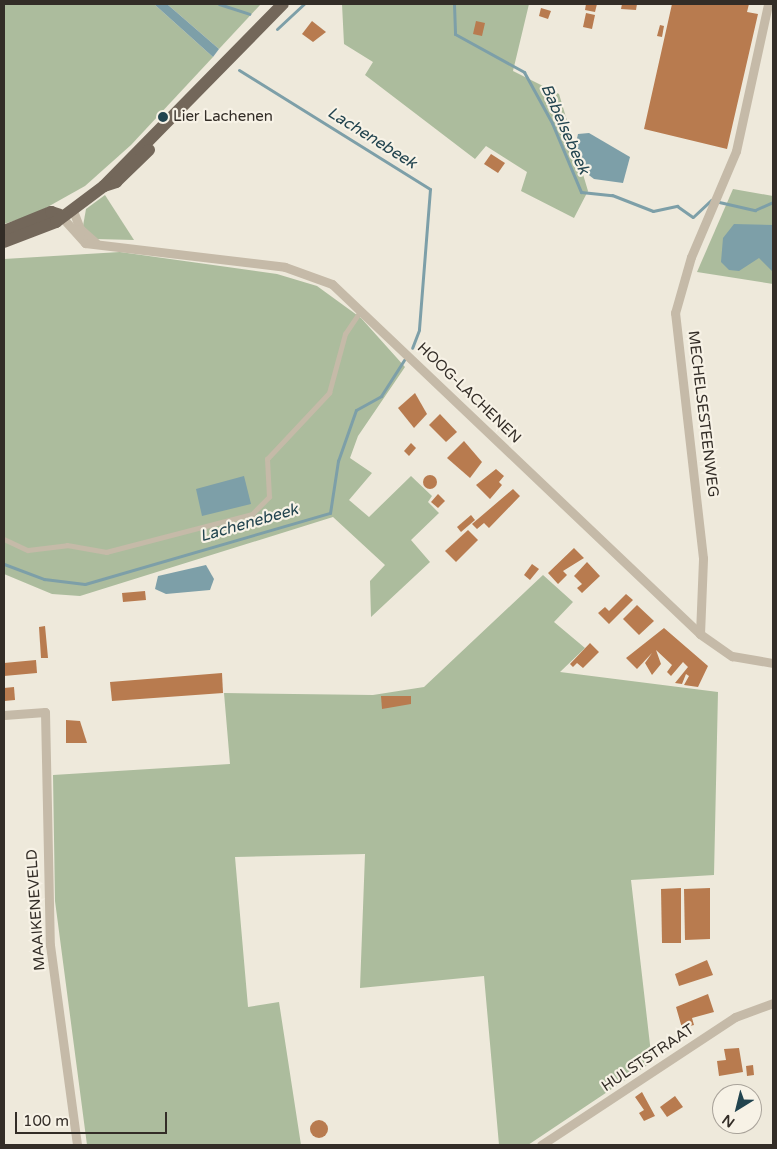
<!DOCTYPE html>
<html>
<head>
<meta charset="utf-8">
<style>
  body { margin:0 }
  #map { position:relative; width:777px; height:1149px; overflow:hidden; background:#eee9db; font-family:"Varela Round",sans-serif }
  div>[style] { position:absolute }
  [style*='--x'] { left:calc(var(--x)*1px); top:calc(var(--y)*1px); width:calc(var(--w)*1px); rotate:calc(var(--a)*1deg) }
  .green>* { inset:0; background:#acbc9d }
  .water>* { inset:0; background:#7d9fa8 }
  .stream>* { height:3px; margin:-1.5px; padding:0 1.5px; transform-origin:1.5px; border-radius:1.5px; background:#7d9fa8 }
  .building>* { inset:0; background:#b87b4f }
  .round { border-radius:50% }
  .lane>* { height:4.5px; margin:-2.25px; padding:0 2.25px; transform-origin:2.25px; border-radius:2.25px; background:#c5baa8 }
  .street>* { height:9px; margin:-4.5px; padding:0 4.5px; transform-origin:4.5px; border-radius:4.5px; background:#c5baa8 }
  .primary>* { height:12px; margin:-6px; padding:0 6px; transform-origin:6px; border-radius:6px; background:#73675a }
  .dots>* { width:14px; height:14px; translate:-50% -50%; box-sizing:border-box; border:2px solid #f7f2e6; border-radius:50% }
  span { translate:-50% -50%; white-space:nowrap; text-align:center; line-height:1.15; -webkit-text-stroke:4.5px #f7f2e6; paint-order:stroke }
  .poi-label { font-size:15px; color:#332d27 }
  .left { translate:0 -50%; text-align:left }
  .street-label { font-size:15px; color:#332d27 }
  .water-label { font-size:16px; color:#22444f; font-style:italic }
  .frame { position:absolute; inset:0; border:5px solid #332d27; pointer-events:none }
  .north { position:absolute; left:712px; top:1084px; width:50px; height:50px; box-sizing:border-box; background:#f7f2e6; border:1px solid #a9a39a; border-radius:50%; rotate:216deg; font-size:14px; font-weight:700; line-height:20px; text-align:center; color:#332d27 }
  .north::after { content:''; display:block; margin:auto; width:18px; height:22px; background:#22444f; clip-path:polygon(50% 0,100% 100%,50% 72%,0 100%) }
  .scale { position:absolute; left:15px; top:1112px; width:152px; height:22px; box-sizing:border-box; border:2px solid #332d27; border-top:0; padding-left:6px; font-size:15px; line-height:18px; white-space:nowrap; color:#332d27; -webkit-text-stroke:4px #f7f2e6; paint-order:stroke }
</style>
</head>
<body>
<div id="map">
  <div class="green">
    <i style="clip-path:polygon(4px 4px,154px 4px,213px 57px,131px 145px,85px 186px,35px 214px,4px 224px)"></i>
    <i style="clip-path:polygon(167px 4px,261px 4px,219px 49px)"></i>
    <i style="clip-path:polygon(342px 4px,529px 4px,513px 71px,559px 94px,588px 191px,574px 218px,521px 191px,527px 172px,486px 146px,475px 159px,365px 75px,373px 62px,344px 44px)"></i>
    <i style="clip-path:polygon(733px 189px,773px 196px,773px 284px,697px 272px)"></i>
    <i style="clip-path:polygon(105px 195px,134px 240px,95px 239px,83px 226px,86px 209px)"></i>
    <i style="clip-path:polygon(120px 252px,277px 274px,317px 286px,361px 318px,405px 367px,358px 436px,350px 458px,372px 473px,349px 500px,369px 517px,411px 476px,432px 496px,428px 502px,439px 513px,411px 540px,430px 562px,371px 617px,370px 581px,385px 565px,333px 517px,80px 596px,52px 594px,4px 574px,4px 259px)"></i>
    <i style="clip-path:polygon(543px 575px,573px 602px,554px 622px,585px 648px,560px 672px,718px 692px,714px 875px,631px 880px,652px 1062px,528px 1145px,499px 1145px,484px 976px,360px 988px,365px 854px,235px 857px,248px 1007px,279px 1002px,301px 1145px,87px 1145px,55px 901px,53px 775px,230px 764px,224px 693px,373px 695px,424px 687px)"></i>
  </div>
  <div class="water">
    <i style="clip-path:polygon(154px 4px,167px 4px,219px 49px,213px 57px)"></i>
    <i style="clip-path:polygon(589px 133px,630px 157px,623px 183px,594px 179px,581px 169px,575px 147px,578px 134px)"></i>
    <i style="clip-path:polygon(734px 224px,773px 225px,773px 272px,759px 258px,739px 271px,729px 270px,721px 262px,723px 238px)"></i>
    <i style="clip-path:polygon(244px 476px,251px 504px,202px 516px,196px 489px)"></i>
    <i style="clip-path:polygon(206px 565px,214px 579px,210px 590px,166px 594px,155px 589px,158px 576px)"></i>
  </div>
  <div class="stream">
    <i style="--x:219;--y:4;--w:32;--a:18"></i>
    <i style="--x:454;--y:4;--w:30;--a:88"></i>
    <i style="--x:455;--y:34;--w:79;--a:28.8"></i>
    <i style="--x:524;--y:72;--w:58;--a:61.2"></i>
    <i style="--x:552;--y:123;--w:75;--a:67.2"></i>
    <i style="--x:581;--y:192;--w:31;--a:6"></i>
    <i style="--x:612;--y:195;--w:44;--a:21.3"></i>
    <i style="--x:653;--y:211;--w:25;--a:-12"></i>
    <i style="--x:677;--y:206;--w:19;--a:35"></i>
    <i style="--x:693;--y:217;--w:25;--a:-43"></i>
    <i style="--x:277;--y:29;--w:37;--a:-43"></i>
    <i style="--x:239;--y:70;--w:225;--a:31.9"></i>
    <i style="--x:430;--y:189;--w:141;--a:94.5"></i>
    <i style="--x:419;--y:330;--w:19;--a:111"></i>
    <i style="--x:719;--y:202;--w:37;--a:13"></i>
    <i style="--x:755;--y:210;--w:20;--a:-24"></i>
    <i style="--x:4;--y:564;--w:43;--a:20.6"></i>
    <i style="--x:44;--y:579;--w:41;--a:7"></i>
    <i style="--x:85;--y:584;--w:255;--a:-16.2"></i>
    <i style="--x:330;--y:513;--w:53;--a:-81.3"></i>
    <i style="--x:338;--y:461;--w:54;--a:-70.6"></i>
    <i style="--x:356;--y:410;--w:29;--a:-29"></i>
    <i style="--x:381;--y:396;--w:43;--a:-57.4"></i>
  </div>
  <div class="building">
    <i style="clip-path:polygon(586px 4px,597px 4px,595px 12px,585px 10px)"></i>
    <i style="clip-path:polygon(622px 4px,637px 4px,636px 10px,621px 9px)"></i>
    <i style="clip-path:polygon(672px 4px,749px 4px,747px 12px,758px 14px,727px 149px,644px 129px)"></i>
    <i style="clip-path:polygon(541px 8px,551px 11px,548px 19px,539px 16px)"></i>
    <i style="clip-path:polygon(586px 13px,595px 15px,592px 29px,583px 27px)"></i>
    <i style="clip-path:polygon(312px 21px,326px 32px,313px 42px,302px 34px)"></i>
    <i style="clip-path:polygon(476px 21px,485px 23px,482px 36px,473px 34px)"></i>
    <i style="clip-path:polygon(660px 25px,664px 26px,662px 37px,657px 36px)"></i>
    <i style="clip-path:polygon(491px 154px,505px 163px,498px 173px,484px 164px)"></i>
    <i style="clip-path:polygon(415px 393px,427px 414px,414px 428px,398px 408px)"></i>
    <i style="clip-path:polygon(440px 414px,457px 432px,446px 442px,429px 425px)"></i>
    <i style="clip-path:polygon(464px 441px,482px 462px,470px 478px,447px 458px)"></i>
    <i style="clip-path:polygon(411px 443px,416px 448px,409px 456px,404px 451px)"></i>
    <i style="clip-path:polygon(496px 469px,504px 476px,499px 482px,502px 485px,490px 499px,476px 485px)"></i>
    <i class="round" style="left:423px;top:475px;width:14px;height:14px"></i>
    <i style="clip-path:polygon(513px 489px,520px 496px,489px 528px,484px 523px,477px 529px,472px 524px)"></i>
    <i style="clip-path:polygon(438px 494px,445px 501px,438px 508px,431px 502px)"></i>
    <i style="clip-path:polygon(471px 515px,475px 520px,461px 532px,457px 527px)"></i>
    <i style="clip-path:polygon(468px 530px,478px 540px,456px 562px,445px 551px)"></i>
    <i style="clip-path:polygon(574px 548px,584px 558px,563px 571px,567px 575px,558px 584px,548px 573px)"></i>
    <i style="clip-path:polygon(587px 562px,600px 576px,582px 593px,577px 588px,582px 584px,574px 576px)"></i>
    <i style="clip-path:polygon(532px 564px,539px 569px,530px 580px,524px 575px)"></i>
    <i style="clip-path:polygon(145px 591px,146px 600px,123px 602px,122px 593px)"></i>
    <i style="clip-path:polygon(626px 594px,633px 600px,609px 624px,598px 613px,605px 607px,609px 611px)"></i>
    <i style="clip-path:polygon(637px 605px,654px 621px,639px 635px,623px 619px)"></i>
    <i style="clip-path:polygon(45px 626px,48px 658px,41px 658px,39px 627px)"></i>
    <i style="clip-path:polygon(664px 628px,708px 666px,698px 687px,684px 685px,689px 676px,686px 674px,682px 684px,675px 683px,688px 667px,683px 662px,671px 676px,667px 672px,672px 665px,656px 650px,661px 664px,652px 675px,645px 663px,652px 653px,637px 669px,626px 658px)"></i>
    <i style="clip-path:polygon(590px 643px,599px 652px,583px 668px,577px 663px,573px 667px,570px 664px)"></i>
    <i style="clip-path:polygon(36px 660px,37px 673px,4px 676px,4px 663px)"></i>
    <i style="clip-path:polygon(222px 673px,223px 693px,112px 701px,110px 682px)"></i>
    <i style="clip-path:polygon(14px 687px,15px 700px,4px 701px,4px 688px)"></i>
    <i style="clip-path:polygon(381px 696px,411px 696px,411px 704px,382px 709px)"></i>
    <i style="clip-path:polygon(66px 720px,80px 721px,87px 743px,66px 743px)"></i>
    <i style="clip-path:polygon(681px 888px,681px 943px,662px 943px,661px 889px)"></i>
    <i style="clip-path:polygon(710px 888px,710px 939px,685px 940px,684px 889px)"></i>
    <i style="clip-path:polygon(707px 960px,713px 975px,679px 986px,675px 974px)"></i>
    <i style="clip-path:polygon(708px 994px,714px 1012px,692px 1018px,694px 1025px,682px 1028px,676px 1007px)"></i>
    <i style="clip-path:polygon(739px 1048px,743px 1072px,719px 1076px,717px 1061px,726px 1060px,724px 1049px)"></i>
    <i style="clip-path:polygon(753px 1065px,754px 1075px,747px 1076px,746px 1066px)"></i>
    <i style="clip-path:polygon(642px 1092px,655px 1116px,644px 1121px,639px 1113px,644px 1110px,635px 1097px)"></i>
    <i style="clip-path:polygon(675px 1096px,683px 1107px,667px 1117px,660px 1107px)"></i>
    <i class="round" style="left:310px;top:1120px;width:18px;height:18px"></i>
  </div>
  <div class="lane">
    <i style="--x:4;--y:539;--w:26;--a:25"></i>
    <i style="--x:28;--y:550;--w:39;--a:-7"></i>
    <i style="--x:67;--y:545;--w:40;--a:10"></i>
    <i style="--x:106;--y:552;--w:151;--a:-14.6"></i>
    <i style="--x:252;--y:514;--w:24;--a:-45"></i>
    <i style="--x:269;--y:497;--w:38;--a:-93"></i>
    <i style="--x:267;--y:459;--w:91;--a:-46.8"></i>
    <i style="--x:329;--y:393;--w:61;--a:-74.8"></i>
    <i style="--x:345;--y:334;--w:29;--a:-56"></i>
  </div>
  <div class="street">
    <i style="--x:72;--y:208;--w:22;--a:69"></i>
    <i style="--x:80;--y:229;--w:21;--a:41"></i>
    <i style="--x:60;--y:215;--w:38;--a:48"></i>
    <i style="--x:85;--y:243;--w:201;--a:6.8"></i>
    <i style="--x:285;--y:267;--w:50;--a:19.9"></i>
    <i style="--x:332;--y:284;--w:508;--a:43.56"></i>
    <i style="--x:700;--y:634;--w:39;--a:35"></i>
    <i style="--x:732;--y:656;--w:42;--a:9.7"></i>
    <i style="--x:700;--y:634;--w:76;--a:-87.7"></i>
    <i style="--x:703;--y:558;--w:247;--a:-96.5"></i>
    <i style="--x:675;--y:313;--w:58;--a:-74.1"></i>
    <i style="--x:691;--y:257;--w:115;--a:-67"></i>
    <i style="--x:736;--y:151;--w:150;--a:-77.7"></i>
    <i style="--x:4;--y:715;--w:41;--a:-4.2"></i>
    <i style="--x:45;--y:712;--w:233;--a:88.8"></i>
    <i style="--x:50;--y:945;--w:202;--a:82.3"></i>
    <i style="--x:541;--y:1145;--w:232;--a:-33.4"></i>
    <i style="--x:735;--y:1017;--w:40;--a:-20.2"></i>
  </div>
  <div class="primary">
    <i style="--x:104;--y:186;--w:255;--a:-45.5"></i>
    <i style="--x:4;--y:231;--w:51;--a:-22"></i>
    <i style="--x:51;--y:212;--w:9;--a:18"></i>
    <i style="--x:4;--y:242;--w:56;--a:-21"></i>
    <i style="--x:56;--y:222;--w:60;--a:-36.9"></i>
    <i style="--x:104;--y:186;--w:13;--a:-18"></i>
    <i style="--x:116;--y:182;--w:46;--a:-44.1"></i>
  </div>
  <div class="dots">
    <i style="left:163px;top:117px;background:#22444f"></i>
  </div>
  <div class="poi-label">
    <span class="left" style="left:173px;top:117px">Lier Lachenen</span>
  </div>
  <div class="street-label">
    <span style="left:469px;top:393px;rotate:44deg">HOOG-LACHENEN</span>
    <span style="left:703px;top:414px;rotate:83deg">MECHELSESTEENWEG</span>
    <span style="left:36px;top:910px;rotate:-94deg">MAAIKENEVELD</span>
    <span style="left:648px;top:1058px;rotate:-34deg">HULSTSTRAAT</span>
  </div>
  <div class="water-label">
    <span style="left:565px;top:129px;rotate:66deg">Babelsebeek</span>
    <span style="left:372px;top:138px;rotate:32deg">Lachenebeek</span>
    <span style="left:249px;top:523px;rotate:-16deg">Lachenebeek</span>
  </div>
  <div class="frame"></div>
  <div class="north">N</div>
  <div class="scale">100 m</div>
</div>
</body>
</html>
